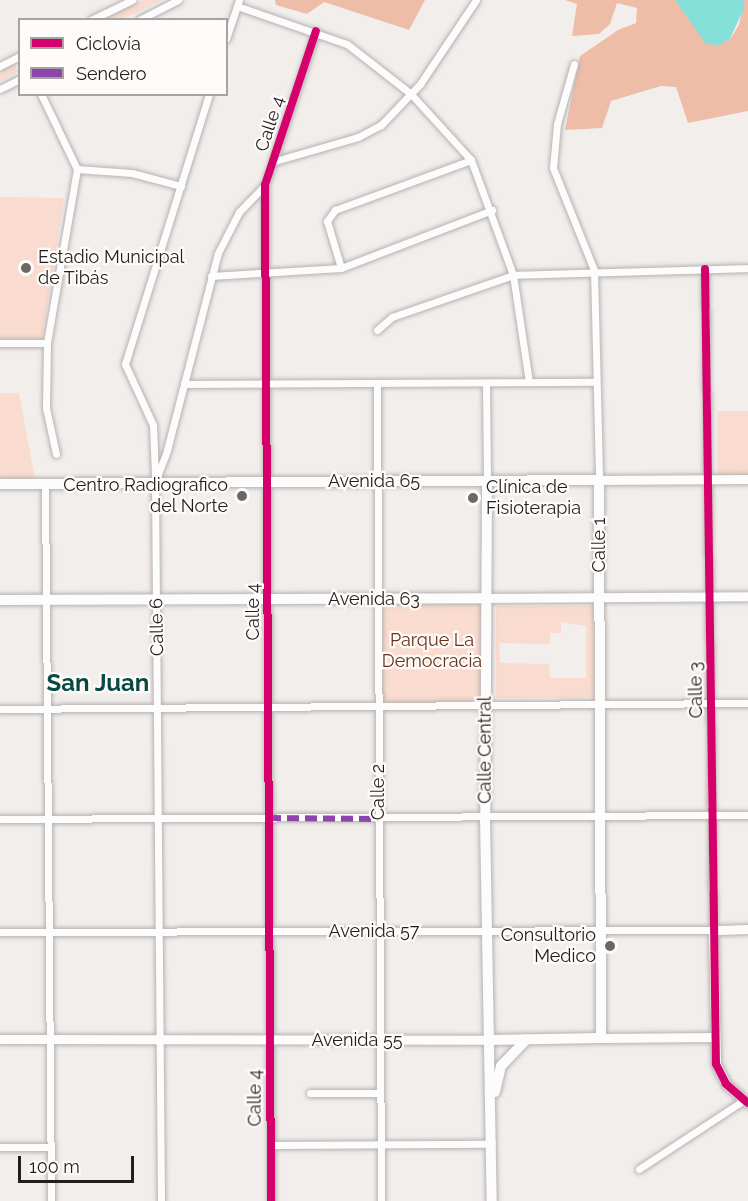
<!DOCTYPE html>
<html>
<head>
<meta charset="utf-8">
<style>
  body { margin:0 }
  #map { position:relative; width:748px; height:1201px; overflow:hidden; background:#f2eeec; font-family:Raleway,sans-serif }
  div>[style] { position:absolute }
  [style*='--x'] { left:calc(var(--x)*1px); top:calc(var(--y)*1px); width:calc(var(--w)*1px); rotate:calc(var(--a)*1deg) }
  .green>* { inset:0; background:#f9dbcf }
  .forest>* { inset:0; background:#eebda8 }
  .water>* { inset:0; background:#84e0d8 }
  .roads { filter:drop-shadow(0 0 2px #b5b2b1) drop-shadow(0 0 2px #b5b2b1) }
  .street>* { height:7px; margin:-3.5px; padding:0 3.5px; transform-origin:3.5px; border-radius:3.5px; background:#fdfcfc }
  .secondary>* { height:9px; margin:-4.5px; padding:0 4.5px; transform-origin:4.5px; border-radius:4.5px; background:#fdfcfc }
  .primary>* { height:10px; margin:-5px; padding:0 5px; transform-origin:5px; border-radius:5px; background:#fdfcfc }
  .quiet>* { height:6px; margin-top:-3px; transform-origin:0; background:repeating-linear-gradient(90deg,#8e44ad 0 12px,transparent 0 18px) }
  .cycleway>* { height:8px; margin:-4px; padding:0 4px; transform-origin:4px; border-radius:4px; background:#d6006c }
  .dots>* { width:16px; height:16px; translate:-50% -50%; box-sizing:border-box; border:3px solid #fefcfa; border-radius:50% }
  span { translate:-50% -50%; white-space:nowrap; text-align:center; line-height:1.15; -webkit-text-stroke:4.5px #fefcfa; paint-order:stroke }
  .street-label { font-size:18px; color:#211e1d }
  .poi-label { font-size:18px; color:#211e1d }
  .left { translate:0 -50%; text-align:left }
  .right { translate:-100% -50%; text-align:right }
  .park-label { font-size:18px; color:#683017 }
  .district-label { font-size:24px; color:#094944; font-weight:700 }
  .legend { position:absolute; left:18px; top:18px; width:210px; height:78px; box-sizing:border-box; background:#fefcfa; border:2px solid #a6a3a2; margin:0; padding:8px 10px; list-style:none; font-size:18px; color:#211e1d }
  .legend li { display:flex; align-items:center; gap:12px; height:30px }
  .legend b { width:30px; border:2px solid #a6a3a2 }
  .scale { position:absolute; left:18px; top:1156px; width:116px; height:27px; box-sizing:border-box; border:3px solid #211e1d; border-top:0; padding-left:8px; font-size:18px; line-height:21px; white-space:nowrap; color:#211e1d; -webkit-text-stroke:4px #fefcfa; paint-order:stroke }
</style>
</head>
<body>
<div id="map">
  <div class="green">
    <i style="clip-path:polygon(143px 0,161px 0,123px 19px,105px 19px)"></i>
    <i style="clip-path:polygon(14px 64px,19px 71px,0 81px,0 70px)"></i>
    <i style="clip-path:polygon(0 197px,64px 198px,42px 339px,0 339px)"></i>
    <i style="clip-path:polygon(0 393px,19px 393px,35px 479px,0 479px)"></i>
    <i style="clip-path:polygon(717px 411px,748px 411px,748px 475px,717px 475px)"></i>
    <i style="clip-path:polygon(381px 602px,481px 602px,481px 705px,382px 706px)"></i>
    <i style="clip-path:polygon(evenodd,496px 606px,593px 606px,594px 697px,496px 698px,496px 606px,561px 622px,586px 626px,586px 678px,550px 678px,549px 664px,500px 663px,500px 643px,550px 644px,550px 633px,561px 633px,561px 622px)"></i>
  </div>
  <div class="forest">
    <i style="clip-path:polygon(275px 0,425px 0,409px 30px,324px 2px,307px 14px,276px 5px)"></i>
    <i style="clip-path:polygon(565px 0,675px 0,719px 45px,731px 38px,739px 25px,744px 0,748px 0,748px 111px,688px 123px,676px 87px,661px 86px,611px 101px,602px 128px,565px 130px,580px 56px,618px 30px,636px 23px,637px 8px,617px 3px,610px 24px,599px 34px,572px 36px,577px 4px)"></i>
  </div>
  <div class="water">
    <i style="clip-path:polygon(675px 0,744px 0,744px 8px,730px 39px,719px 45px,706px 44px)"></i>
  </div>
  <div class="roads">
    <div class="street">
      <i style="--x:237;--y:6;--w:116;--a:19.1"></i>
      <i style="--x:347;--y:44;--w:81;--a:38"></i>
      <i style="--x:411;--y:94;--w:89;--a:47.7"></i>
      <i style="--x:471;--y:160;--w:122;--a:69.9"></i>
      <i style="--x:513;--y:275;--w:108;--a:81.5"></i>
      <i style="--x:91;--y:20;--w:46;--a:-26"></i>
      <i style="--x:139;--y:20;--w:44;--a:-27.1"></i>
      <i style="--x:226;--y:39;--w:41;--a:-71.6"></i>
      <i style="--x:574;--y:64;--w:62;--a:105.8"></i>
      <i style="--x:557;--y:124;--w:44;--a:95.2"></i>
      <i style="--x:553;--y:168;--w:110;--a:68.1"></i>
      <i style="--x:594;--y:270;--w:210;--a:88.6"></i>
      <i style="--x:0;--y:66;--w:22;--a:-27"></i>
      <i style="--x:0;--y:89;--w:22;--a:-27"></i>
      <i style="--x:41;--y:94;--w:83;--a:64.4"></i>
      <i style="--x:77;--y:169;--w:177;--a:99.8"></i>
      <i style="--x:47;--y:343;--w:65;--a:90.9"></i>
      <i style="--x:46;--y:408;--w:47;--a:77.7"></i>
      <i style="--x:275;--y:161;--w:86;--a:-16.1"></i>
      <i style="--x:358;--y:137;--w:26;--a:-28"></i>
      <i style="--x:381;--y:125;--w:57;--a:-46.4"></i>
      <i style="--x:420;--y:84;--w:101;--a:-56.3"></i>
      <i style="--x:77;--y:169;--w:55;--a:4.2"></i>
      <i style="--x:132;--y:173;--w:51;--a:14.9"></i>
      <i style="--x:341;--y:268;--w:49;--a:-106.6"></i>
      <i style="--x:327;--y:221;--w:14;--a:-54"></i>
      <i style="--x:335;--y:210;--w:145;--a:-20.2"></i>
      <i style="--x:211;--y:276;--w:130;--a:-3.5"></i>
      <i style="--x:341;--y:268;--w:162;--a:-21"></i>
      <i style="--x:377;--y:330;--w:20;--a:-41"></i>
      <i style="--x:392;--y:317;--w:128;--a:-19.1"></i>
      <i style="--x:513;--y:275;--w:235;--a:-1.7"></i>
      <i style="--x:0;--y:343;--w:47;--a:0"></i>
      <i style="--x:377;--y:383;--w:818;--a:89.72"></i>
      <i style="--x:486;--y:383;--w:98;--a:89.4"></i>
      <i style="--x:184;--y:384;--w:412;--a:-0.3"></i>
      <i style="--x:155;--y:475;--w:50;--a:-92.3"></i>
      <i style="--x:153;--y:425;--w:67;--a:-114.7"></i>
      <i style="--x:125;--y:364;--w:283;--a:-72.7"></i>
      <i style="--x:45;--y:483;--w:718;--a:89.52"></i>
      <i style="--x:0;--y:709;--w:748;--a:-0.46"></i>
      <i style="--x:0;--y:819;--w:748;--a:-0.31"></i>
      <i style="--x:0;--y:932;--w:713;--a:-0.16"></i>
      <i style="--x:713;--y:930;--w:661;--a:-90.69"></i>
      <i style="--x:310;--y:1093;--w:70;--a:0"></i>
      <i style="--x:271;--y:1145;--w:221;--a:-0.3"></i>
      <i style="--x:0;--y:1147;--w:51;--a:0"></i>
      <i style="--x:639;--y:1169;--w:126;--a:-33.3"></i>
      <i style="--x:161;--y:1201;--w:719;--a:-90.48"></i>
      <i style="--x:155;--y:482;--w:34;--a:-69"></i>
      <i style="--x:167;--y:450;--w:203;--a:-75.5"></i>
      <i style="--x:218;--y:253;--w:46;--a:-62.9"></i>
      <i style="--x:239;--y:212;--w:37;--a:-46"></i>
      <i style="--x:271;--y:1201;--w:1016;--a:-90.34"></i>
      <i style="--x:265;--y:185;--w:162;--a:-71.7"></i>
    </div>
    <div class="secondary">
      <i style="--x:599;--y:480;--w:149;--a:-0.4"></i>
      <i style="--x:485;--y:598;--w:263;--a:-0.4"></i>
      <i style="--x:748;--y:929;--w:35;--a:178"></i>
      <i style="--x:713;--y:930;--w:134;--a:88.7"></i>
      <i style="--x:716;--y:1064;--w:22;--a:63"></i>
      <i style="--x:726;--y:1084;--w:29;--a:41"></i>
      <i style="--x:601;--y:1038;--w:113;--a:-0.5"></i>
      <i style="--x:0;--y:1039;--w:488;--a:0.1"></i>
    </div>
    <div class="primary">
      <i style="--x:487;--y:481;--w:337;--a:90.3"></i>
      <i style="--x:485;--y:818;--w:383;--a:89"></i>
      <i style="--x:0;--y:484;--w:599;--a:-0.38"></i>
      <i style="--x:599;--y:480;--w:558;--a:89.79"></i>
      <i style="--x:601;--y:1038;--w:113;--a:179"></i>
      <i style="--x:0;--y:600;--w:485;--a:-0.2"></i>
      <i style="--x:495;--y:1092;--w:27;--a:-77"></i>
      <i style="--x:501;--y:1066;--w:37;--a:-46"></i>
    </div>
  </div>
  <div class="quiet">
    <i style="--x:269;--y:818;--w:110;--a:0.5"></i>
  </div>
  <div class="cycleway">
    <i style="--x:705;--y:269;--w:795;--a:89.21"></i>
    <i style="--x:716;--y:1064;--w:22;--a:63"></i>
    <i style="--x:726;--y:1084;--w:29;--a:41"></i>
    <i style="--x:271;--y:1201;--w:1016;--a:-90.34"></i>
    <i style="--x:265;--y:185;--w:162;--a:-71.7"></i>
  </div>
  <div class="dots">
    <i style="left:26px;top:268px;background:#6a6765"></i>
    <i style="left:242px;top:496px;background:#6a6765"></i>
    <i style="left:473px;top:498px;background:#6a6765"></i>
    <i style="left:610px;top:946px;background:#6a6765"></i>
  </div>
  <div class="street-label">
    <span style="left:270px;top:124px;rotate:-72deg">Calle 4</span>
    <span style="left:374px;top:481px">Avenida 65</span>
    <span style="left:599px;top:545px;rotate:-90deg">Calle 1</span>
    <span style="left:374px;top:599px">Avenida 63</span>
    <span style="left:253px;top:612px;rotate:-90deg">Calle 4</span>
    <span style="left:157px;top:627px;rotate:-91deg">Calle 6</span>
    <span style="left:696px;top:690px;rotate:-91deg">Calle 3</span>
    <span style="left:485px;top:750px;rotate:-90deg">Calle Central</span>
    <span style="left:378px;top:792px;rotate:-90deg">Calle 2</span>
    <span style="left:374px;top:931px">Avenida 57</span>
    <span style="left:357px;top:1040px">Avenida 55</span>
    <span style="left:255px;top:1098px;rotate:-90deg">Calle 4</span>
  </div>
  <div class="poi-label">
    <span class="left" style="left:38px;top:268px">Estadio Municipal<br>de Tibás</span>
    <span class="right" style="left:228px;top:496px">Centro Radiografico<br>del Norte</span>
    <span class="left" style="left:486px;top:498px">Clínica de<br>Fisioterapia</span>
    <span class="right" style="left:596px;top:946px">Consultorio<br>Medico</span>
  </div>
  <div class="park-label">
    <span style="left:432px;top:651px">Parque La<br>Democracia</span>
  </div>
  <div class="district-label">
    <span style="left:98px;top:683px">San Juan</span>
  </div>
  <ul class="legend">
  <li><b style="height:8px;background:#d6006c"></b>Ciclovía</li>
  <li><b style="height:8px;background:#8e44ad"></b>Sendero</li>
  </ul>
  <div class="scale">100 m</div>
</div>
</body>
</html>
